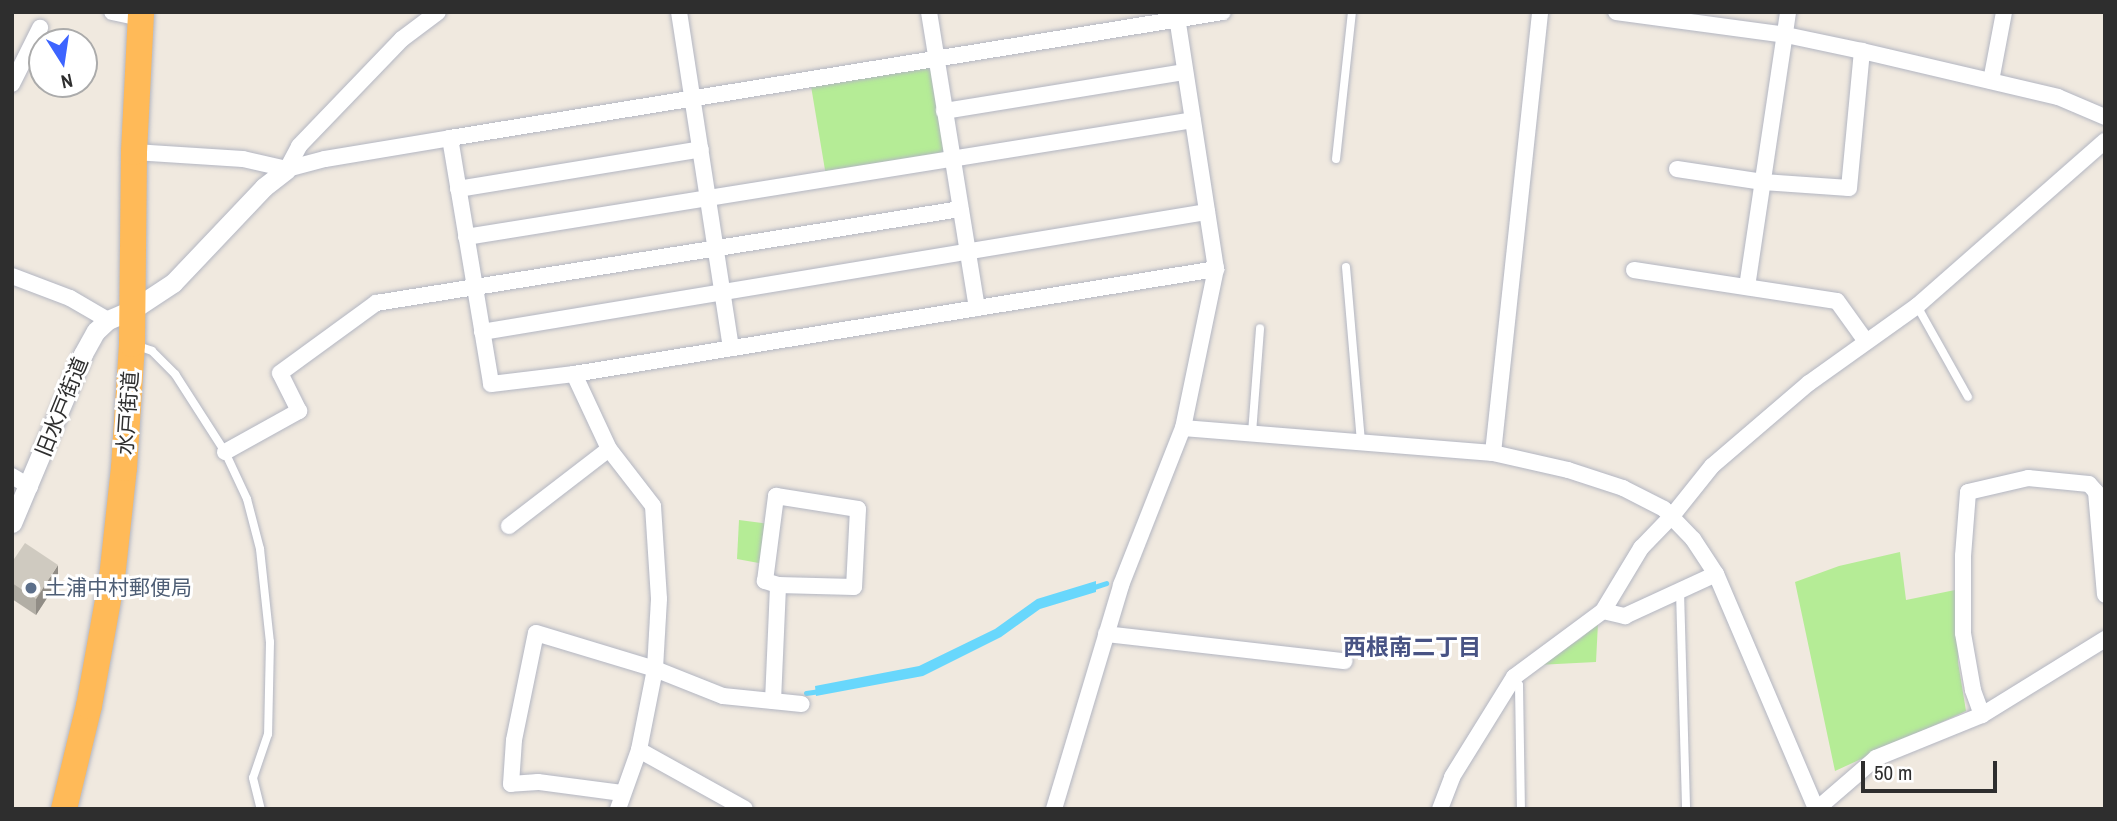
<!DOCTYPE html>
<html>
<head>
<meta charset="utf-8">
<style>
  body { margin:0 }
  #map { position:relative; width:2117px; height:821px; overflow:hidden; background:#f0e9df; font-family:"Archivo Narrow","Noto Sans JP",sans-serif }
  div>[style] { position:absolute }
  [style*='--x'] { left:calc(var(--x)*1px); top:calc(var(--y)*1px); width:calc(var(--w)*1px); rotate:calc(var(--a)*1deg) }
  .green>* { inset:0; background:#b5ec96 }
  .water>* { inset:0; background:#68d7fc }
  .stream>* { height:5px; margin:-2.5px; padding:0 2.5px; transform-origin:2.5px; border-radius:2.5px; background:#68d7fc }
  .roads { filter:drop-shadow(0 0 2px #b3b6c2) drop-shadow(0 0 2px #b3b6c2) }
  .service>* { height:8px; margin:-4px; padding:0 4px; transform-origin:4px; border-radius:4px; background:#fff }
  .minor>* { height:16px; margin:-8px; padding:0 8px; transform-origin:8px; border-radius:8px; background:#fff }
  .tertiary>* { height:19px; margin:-9.5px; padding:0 9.5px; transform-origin:9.5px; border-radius:9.5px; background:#fff }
  .trunk>* { height:26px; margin:-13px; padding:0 13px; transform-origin:13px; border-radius:13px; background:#ffba58 }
  .wall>* { inset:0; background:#b2aea5 }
  .shaded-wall>* { inset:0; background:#918d86 }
  .building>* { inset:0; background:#cfcac0 }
  .dots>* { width:19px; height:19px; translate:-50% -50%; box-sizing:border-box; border:4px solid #fff; border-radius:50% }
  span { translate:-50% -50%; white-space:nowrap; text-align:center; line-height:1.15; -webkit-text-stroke:6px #fff; paint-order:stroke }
  .street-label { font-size:21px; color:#2e2e2e }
  .service-label { font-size:21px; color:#4e5e75 }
  .left { translate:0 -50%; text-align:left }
  .neighbourhood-label { font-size:23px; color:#485384; font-weight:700 }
  .frame { position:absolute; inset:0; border:14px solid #2e2e2e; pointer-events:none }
  .north { position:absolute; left:28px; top:28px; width:70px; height:70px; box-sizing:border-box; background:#fff; border:2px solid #ababab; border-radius:50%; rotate:168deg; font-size:19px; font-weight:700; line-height:28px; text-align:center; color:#2e2e2e }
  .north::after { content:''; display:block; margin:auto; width:24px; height:32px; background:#3d64ff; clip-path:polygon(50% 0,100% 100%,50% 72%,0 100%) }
  .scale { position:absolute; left:1861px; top:761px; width:136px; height:32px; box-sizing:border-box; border:4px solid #2e2e2e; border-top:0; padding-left:9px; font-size:21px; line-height:24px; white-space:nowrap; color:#2e2e2e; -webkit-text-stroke:5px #fff; paint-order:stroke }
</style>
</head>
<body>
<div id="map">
  <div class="green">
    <i style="clip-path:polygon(931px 60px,948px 155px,826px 176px,810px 80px)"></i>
    <i style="clip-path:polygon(739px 520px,770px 524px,764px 564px,737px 559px)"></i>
    <i style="clip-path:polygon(1900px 552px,1906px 600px,1960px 589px,1958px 662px,1966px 711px,1835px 771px,1795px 582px,1839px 566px)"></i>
    <i style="clip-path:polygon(1598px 623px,1596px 662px,1537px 665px,1580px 639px)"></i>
  </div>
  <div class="water">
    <i style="clip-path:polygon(1096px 581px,1096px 592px,1040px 609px,1001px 637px,923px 676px,816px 696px,815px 686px,919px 666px,995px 629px,1037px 599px)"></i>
  </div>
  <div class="stream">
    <i style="--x:1091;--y:588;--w:16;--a:-18"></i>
    <i style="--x:806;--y:693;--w:14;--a:-8"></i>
  </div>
  <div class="roads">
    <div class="service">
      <i style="--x:1336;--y:159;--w:148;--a:-83.8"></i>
      <i style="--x:1346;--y:267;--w:176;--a:85.1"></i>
      <i style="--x:1917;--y:306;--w:104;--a:60.7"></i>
      <i style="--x:135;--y:345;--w:18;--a:19"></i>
      <i style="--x:152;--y:351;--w:33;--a:45"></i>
      <i style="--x:175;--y:374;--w:93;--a:57.3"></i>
      <i style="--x:225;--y:452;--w:52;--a:64.9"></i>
      <i style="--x:247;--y:499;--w:52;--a:75.4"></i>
      <i style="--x:260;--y:549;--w:94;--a:83.9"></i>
      <i style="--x:270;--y:642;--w:92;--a:91.2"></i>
      <i style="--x:268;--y:734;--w:46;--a:108.8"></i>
      <i style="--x:253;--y:778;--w:32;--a:76"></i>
      <i style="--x:1252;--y:433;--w:105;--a:-85.6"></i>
      <i style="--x:1680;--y:591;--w:218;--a:88.4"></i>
      <i style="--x:1514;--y:677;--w:9;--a:58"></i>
      <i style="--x:1519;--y:685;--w:124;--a:89.1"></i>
    </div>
    <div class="minor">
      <i style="--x:112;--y:12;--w:30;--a:12"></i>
      <i style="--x:679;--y:12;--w:340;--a:81.2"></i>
      <i style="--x:929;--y:12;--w:300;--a:80.8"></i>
      <i style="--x:1616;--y:12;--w:172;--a:7.7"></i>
      <i style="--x:1786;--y:35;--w:78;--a:11.9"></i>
      <i style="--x:1862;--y:51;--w:201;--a:13.2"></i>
      <i style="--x:2058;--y:97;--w:51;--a:23.1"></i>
      <i style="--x:1991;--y:81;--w:70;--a:-79.3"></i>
      <i style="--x:12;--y:84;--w:63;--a:-63.4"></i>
      <i style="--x:944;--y:111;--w:244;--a:-9.2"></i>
      <i style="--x:450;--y:138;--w:249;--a:80.5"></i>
      <i style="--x:491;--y:384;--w:84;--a:-6.9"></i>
      <i style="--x:574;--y:374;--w:651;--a:-9.29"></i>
      <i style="--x:134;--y:152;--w:109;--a:3.7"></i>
      <i style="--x:243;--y:159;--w:45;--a:12.8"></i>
      <i style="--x:287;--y:169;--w:39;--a:-15"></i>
      <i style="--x:325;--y:159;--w:127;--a:-9.5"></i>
      <i style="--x:450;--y:138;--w:783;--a:-9.26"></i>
      <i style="--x:287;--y:169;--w:26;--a:-62"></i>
      <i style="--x:299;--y:146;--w:149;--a:-46.1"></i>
      <i style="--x:402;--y:39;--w:45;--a:-36.9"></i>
      <i style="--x:1677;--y:169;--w:87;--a:8.6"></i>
      <i style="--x:1763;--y:182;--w:86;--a:4"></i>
      <i style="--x:1849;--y:188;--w:138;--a:-84.6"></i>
      <i style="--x:458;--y:189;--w:246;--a:-9.3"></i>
      <i style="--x:466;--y:237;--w:736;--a:-9.14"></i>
      <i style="--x:1634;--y:270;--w:205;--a:8.7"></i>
      <i style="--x:1837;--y:301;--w:48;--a:54.3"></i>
      <i style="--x:12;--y:276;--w:62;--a:20.8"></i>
      <i style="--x:70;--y:298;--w:44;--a:30.1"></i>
      <i style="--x:1747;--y:287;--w:278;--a:-81.5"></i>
      <i style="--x:482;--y:332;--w:735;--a:-9.4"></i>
      <i style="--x:574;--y:374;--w:83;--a:65"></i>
      <i style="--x:609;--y:449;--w:72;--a:52.3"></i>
      <i style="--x:653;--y:506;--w:93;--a:86.3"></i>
      <i style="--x:659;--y:599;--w:70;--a:93.3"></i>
      <i style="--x:655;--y:669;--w:83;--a:101.2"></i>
      <i style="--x:639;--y:750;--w:63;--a:109.6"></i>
      <i style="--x:1183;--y:428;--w:311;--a:4.6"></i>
      <i style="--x:1493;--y:453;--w:77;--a:12.8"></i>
      <i style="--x:1568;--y:470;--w:58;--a:18.1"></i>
      <i style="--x:1623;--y:488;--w:46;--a:27.1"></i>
      <i style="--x:1664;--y:509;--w:42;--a:46"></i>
      <i style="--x:1693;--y:539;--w:42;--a:56.7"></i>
      <i style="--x:1716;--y:574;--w:255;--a:66.9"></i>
      <i style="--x:225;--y:452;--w:85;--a:-29"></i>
      <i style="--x:299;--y:411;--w:42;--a:-116.6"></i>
      <i style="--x:280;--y:373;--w:119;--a:-36.1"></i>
      <i style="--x:376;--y:303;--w:592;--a:-9.14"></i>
      <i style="--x:1493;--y:453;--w:443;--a:-83.9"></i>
      <i style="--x:12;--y:476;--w:21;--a:31"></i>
      <i style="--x:509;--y:526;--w:126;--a:-37.6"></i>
      <i style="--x:1603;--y:611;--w:23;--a:13"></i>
      <i style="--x:1625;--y:616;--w:100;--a:-24.8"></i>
      <i style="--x:1106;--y:634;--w:240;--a:6.5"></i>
      <i style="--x:773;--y:701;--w:116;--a:-87.5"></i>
      <i style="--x:778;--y:585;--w:14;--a:-163"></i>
      <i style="--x:765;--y:581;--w:86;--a:-82.6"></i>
      <i style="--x:776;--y:496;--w:83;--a:9"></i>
      <i style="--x:858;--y:509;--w:78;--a:92.9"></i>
      <i style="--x:854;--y:587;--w:76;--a:-178.5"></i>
      <i style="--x:1982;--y:715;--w:27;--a:-110"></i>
      <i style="--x:1973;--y:690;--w:58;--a:-100"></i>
      <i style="--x:1963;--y:633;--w:77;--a:-90"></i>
      <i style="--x:1963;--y:556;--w:64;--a:-85.5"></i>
      <i style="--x:1968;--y:492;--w:62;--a:-13.1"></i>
      <i style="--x:2028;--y:478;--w:61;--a:5.6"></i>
      <i style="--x:2089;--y:484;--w:11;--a:49"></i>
      <i style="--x:2096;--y:492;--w:103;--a:85"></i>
      <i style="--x:639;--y:750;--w:121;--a:29.1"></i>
      <i style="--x:622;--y:793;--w:85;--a:-172.5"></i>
      <i style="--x:538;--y:782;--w:27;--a:176"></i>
      <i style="--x:511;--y:784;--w:44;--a:-86.1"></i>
      <i style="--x:514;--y:740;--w:109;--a:-78.4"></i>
      <i style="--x:536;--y:633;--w:124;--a:16.8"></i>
      <i style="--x:655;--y:669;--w:73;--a:21.7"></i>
      <i style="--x:723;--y:696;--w:79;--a:5.8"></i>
      <i style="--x:1054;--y:809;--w:234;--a:-73.3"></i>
      <i style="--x:1121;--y:585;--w:169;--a:-68.5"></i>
      <i style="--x:1183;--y:428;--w:162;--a:-78.3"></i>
      <i style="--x:1216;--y:269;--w:260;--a:-98.8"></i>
      <i style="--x:1440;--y:809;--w:34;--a:-69"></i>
      <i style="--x:1452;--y:777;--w:118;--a:-58.2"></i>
      <i style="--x:1514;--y:677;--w:111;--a:-36.6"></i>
      <i style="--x:1603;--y:611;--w:74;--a:-58.9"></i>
      <i style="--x:1641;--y:548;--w:45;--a:-45.9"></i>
      <i style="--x:1672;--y:516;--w:64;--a:-51.3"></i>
      <i style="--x:1712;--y:466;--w:128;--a:-40.6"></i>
      <i style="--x:1809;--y:383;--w:133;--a:-35.5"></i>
      <i style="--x:1917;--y:306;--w:250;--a:-41.3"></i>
      <i style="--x:1817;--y:809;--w:78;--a:-40.8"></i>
      <i style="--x:1876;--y:758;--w:114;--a:-22.1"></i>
      <i style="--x:1982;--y:715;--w:145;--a:-31.7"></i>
    </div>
    <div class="tertiary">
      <i style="--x:12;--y:523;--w:183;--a:-67.2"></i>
      <i style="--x:83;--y:354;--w:26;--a:-61"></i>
      <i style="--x:96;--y:331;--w:16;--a:-43"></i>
      <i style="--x:108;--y:320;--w:26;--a:-23"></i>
      <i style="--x:132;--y:310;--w:49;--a:-33.4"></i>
      <i style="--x:173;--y:283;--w:132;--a:-46.5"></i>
      <i style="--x:264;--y:187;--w:29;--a:-38"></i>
    </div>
    <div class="trunk">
      <i style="--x:64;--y:809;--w:106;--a:-76.4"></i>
      <i style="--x:89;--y:706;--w:130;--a:-79.8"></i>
      <i style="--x:112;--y:578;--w:111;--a:-83.8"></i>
      <i style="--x:124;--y:468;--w:124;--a:-86.3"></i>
      <i style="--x:132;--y:344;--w:192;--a:-89.4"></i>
      <i style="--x:134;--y:152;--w:140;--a:-87.1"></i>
    </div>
  </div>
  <div class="wall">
    <i style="clip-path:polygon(12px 562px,58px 581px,36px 615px,12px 599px)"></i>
  </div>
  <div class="shaded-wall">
    <i style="clip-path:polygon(58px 565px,58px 581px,36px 615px,36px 599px)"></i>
  </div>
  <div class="building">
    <i style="clip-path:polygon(25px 543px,58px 565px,36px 599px,12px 583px,12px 562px)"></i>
  </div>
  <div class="dots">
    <i style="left:31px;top:588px;background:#5c6f8a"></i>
  </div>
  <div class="street-label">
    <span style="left:62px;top:407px;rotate:-68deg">旧水戸街道</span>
    <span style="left:128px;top:413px;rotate:-86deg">水戸街道</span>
  </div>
  <div class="service-label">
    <span class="left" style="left:45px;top:588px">土浦中村郵便局</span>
  </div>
  <div class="neighbourhood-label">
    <span style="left:1412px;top:647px">西根南二丁目</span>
  </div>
  <div class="frame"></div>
  <div class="north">N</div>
  <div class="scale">50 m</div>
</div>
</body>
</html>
